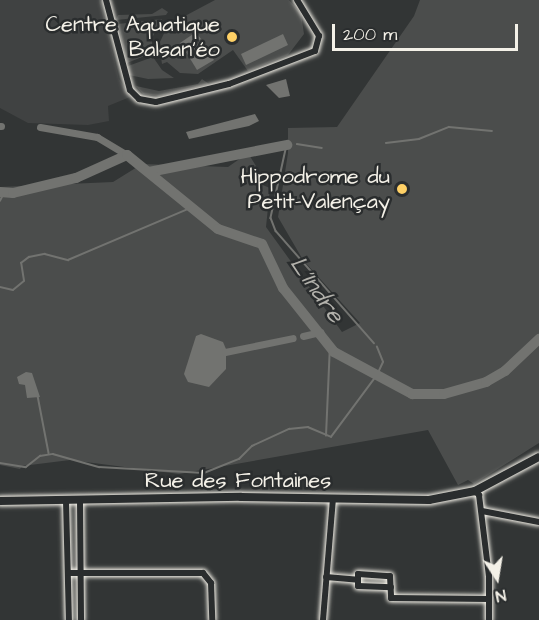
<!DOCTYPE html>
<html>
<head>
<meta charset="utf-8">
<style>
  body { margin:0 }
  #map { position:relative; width:539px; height:620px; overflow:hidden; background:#323535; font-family:"Architects Daughter",sans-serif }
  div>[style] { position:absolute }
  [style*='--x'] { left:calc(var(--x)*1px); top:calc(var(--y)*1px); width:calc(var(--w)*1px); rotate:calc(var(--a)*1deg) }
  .built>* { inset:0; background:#404242 }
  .green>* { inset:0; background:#4b4d4c }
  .water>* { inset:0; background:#727370 }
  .stream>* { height:1.5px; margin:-0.75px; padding:0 0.75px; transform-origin:0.75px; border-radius:0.75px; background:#727370 }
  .canal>* { height:7px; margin:-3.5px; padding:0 3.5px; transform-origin:3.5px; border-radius:3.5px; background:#727370 }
  .river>* { height:10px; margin:-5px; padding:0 5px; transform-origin:5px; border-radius:5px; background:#727370 }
  .roads { filter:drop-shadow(0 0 2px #f4f1e8) drop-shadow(0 0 2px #f4f1e8) }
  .minor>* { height:6px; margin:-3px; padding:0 3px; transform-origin:3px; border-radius:3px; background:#2a2d2e }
  .tertiary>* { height:8px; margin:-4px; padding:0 4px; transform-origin:4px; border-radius:4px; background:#2a2d2e }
  .dots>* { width:16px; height:16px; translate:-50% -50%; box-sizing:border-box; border:3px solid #2a2d2e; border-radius:50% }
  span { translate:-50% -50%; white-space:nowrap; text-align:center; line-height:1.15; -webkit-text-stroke:5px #2a2d2e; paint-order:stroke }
  .poi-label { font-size:22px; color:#f4f1e8 }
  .right { translate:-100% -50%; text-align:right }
  .street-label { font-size:22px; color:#f4f1e8 }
  .water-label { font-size:24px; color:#b3b2ac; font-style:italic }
  .north { position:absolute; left:467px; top:548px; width:60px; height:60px; -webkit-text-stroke:4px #2a2d2e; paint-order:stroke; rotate:168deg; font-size:16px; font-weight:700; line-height:24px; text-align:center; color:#f4f1e8 }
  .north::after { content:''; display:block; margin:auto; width:21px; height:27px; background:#f4f1e8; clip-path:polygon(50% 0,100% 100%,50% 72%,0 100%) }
  .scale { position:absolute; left:332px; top:24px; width:186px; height:27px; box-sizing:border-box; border:3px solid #f4f1e8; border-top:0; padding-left:8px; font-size:18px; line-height:21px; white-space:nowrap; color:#f4f1e8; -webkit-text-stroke:4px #2a2d2e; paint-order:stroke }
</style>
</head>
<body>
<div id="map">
  <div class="built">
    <i style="clip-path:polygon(0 0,100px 0,119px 79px,130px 97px,108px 106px,109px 121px,88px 125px,28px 123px,0 108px)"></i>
  </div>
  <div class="green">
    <i style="clip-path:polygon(215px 0,289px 0,301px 14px,304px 34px,288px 55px,248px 71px,233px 50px,198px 74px,180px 73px,167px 62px,162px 64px,159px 44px,168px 25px)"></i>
    <i style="clip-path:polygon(420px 0,539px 0,539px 443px,474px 484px,468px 480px,458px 485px,428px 430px,179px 474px,70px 460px,22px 466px,20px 469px,0 465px,0 187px,113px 182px,142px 164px,228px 167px,248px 153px,256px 166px,248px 179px,270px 188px,266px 227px,342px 332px,360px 323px,303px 260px,278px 217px,288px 153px,288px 128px,337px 127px,414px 16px)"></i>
    <i style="clip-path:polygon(162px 8px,168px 12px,166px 15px,116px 20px,118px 15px,152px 14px)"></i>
    <i style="clip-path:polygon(162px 19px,152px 38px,152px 53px,127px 63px,118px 24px)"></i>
    <i style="clip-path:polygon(153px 57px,162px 70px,174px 78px,148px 79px,129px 75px,128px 66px)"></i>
    <i style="clip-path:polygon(202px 79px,209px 84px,159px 96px,143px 94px,136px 86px,159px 91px,198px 84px)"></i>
  </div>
  <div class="water">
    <i style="clip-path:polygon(196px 32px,201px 39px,184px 49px,180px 43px)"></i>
    <i style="clip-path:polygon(283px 34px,288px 45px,246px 65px,241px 54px)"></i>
    <i style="clip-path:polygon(202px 41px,214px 60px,197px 70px,186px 52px)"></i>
    <i style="clip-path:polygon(286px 79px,290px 96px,279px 98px,266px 85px)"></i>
    <i style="clip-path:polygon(255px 114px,259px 121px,249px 126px,189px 139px,186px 132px)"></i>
    <i style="clip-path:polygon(201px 334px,223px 342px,226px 349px,226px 369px,209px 387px,188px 382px,184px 374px,196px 336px)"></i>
    <i style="clip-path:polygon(26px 372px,32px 373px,40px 397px,27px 398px,25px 385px,19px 384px,17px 377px)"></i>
  </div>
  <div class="stream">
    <i style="--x:386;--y:143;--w:33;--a:-7"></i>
    <i style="--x:419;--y:139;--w:32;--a:-22"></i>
    <i style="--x:449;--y:127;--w:43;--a:5.3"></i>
    <i style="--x:297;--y:144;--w:25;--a:9"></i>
    <i style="--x:287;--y:145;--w:75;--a:102.4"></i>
    <i style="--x:271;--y:218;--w:14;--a:69"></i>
    <i style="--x:276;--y:231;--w:149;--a:48.8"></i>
    <i style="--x:0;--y:201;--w:9;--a:-63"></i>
    <i style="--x:0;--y:287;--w:13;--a:13"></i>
    <i style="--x:13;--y:290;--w:14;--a:-39"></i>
    <i style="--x:24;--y:281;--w:18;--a:-99"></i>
    <i style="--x:21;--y:263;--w:10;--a:-37"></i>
    <i style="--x:29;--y:257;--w:16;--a:-11"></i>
    <i style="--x:45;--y:254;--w:24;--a:15"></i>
    <i style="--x:68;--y:260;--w:136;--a:-23"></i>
    <i style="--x:38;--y:396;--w:58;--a:79.1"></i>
    <i style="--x:326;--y:436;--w:91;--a:-87.5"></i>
    <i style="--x:0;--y:463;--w:26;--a:9"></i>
    <i style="--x:26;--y:467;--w:18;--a:-38"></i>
    <i style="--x:40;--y:456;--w:13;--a:-9"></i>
    <i style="--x:53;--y:454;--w:48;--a:15.8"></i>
    <i style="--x:99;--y:467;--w:105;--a:3.3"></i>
    <i style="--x:204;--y:473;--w:38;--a:-22"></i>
    <i style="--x:239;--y:459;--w:18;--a:-45"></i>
    <i style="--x:252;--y:446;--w:41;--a:-24.7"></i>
    <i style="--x:289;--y:429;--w:19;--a:-6"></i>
    <i style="--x:308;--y:427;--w:25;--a:23"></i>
    <i style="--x:331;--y:437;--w:77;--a:-53.4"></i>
    <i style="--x:377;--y:375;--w:14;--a:-65"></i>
    <i style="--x:383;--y:362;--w:16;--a:-112"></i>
  </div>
  <div class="canal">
    <i style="--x:0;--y:126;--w:1;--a:0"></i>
    <i style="--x:40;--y:127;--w:58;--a:10"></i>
    <i style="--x:97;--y:137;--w:35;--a:31"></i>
    <i style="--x:303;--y:336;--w:18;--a:-13"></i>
    <i style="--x:225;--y:352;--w:69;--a:-11.6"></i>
  </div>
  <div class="river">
    <i style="--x:149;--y:172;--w:141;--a:-11.1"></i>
    <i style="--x:0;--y:192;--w:13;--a:4"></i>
    <i style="--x:13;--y:193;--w:65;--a:-13.4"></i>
    <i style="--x:76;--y:178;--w:56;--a:-24.3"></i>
    <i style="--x:127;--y:155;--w:117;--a:39.1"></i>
    <i style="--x:218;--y:229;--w:46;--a:18.8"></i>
    <i style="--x:262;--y:244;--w:49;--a:64.5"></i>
    <i style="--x:283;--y:288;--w:82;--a:51.4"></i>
    <i style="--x:334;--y:352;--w:89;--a:28.3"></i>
    <i style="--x:412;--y:394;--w:32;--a:0"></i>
    <i style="--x:444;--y:394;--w:44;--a:-15.9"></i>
    <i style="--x:486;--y:382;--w:22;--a:-30"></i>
    <i style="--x:505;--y:371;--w:47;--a:-43.3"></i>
  </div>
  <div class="roads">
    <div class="minor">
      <i style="--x:106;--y:0;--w:93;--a:75.1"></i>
      <i style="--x:130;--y:90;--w:13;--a:45"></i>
      <i style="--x:139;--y:99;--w:17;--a:10"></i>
      <i style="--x:156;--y:102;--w:75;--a:-13.9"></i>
      <i style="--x:229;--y:84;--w:92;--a:-21"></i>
      <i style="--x:315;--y:51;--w:16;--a:-75"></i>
      <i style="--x:319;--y:36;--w:42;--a:-121.4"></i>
      <i style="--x:475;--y:491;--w:6;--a:45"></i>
      <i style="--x:479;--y:495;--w:82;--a:83"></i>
      <i style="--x:489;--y:576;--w:44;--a:90"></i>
      <i style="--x:66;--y:501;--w:119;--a:88.6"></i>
      <i style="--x:80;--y:501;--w:119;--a:89.5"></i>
      <i style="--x:482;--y:511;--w:58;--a:10.9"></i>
      <i style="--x:68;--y:573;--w:135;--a:0"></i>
      <i style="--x:203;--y:573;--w:13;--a:51"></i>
      <i style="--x:211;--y:583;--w:37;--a:88"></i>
      <i style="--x:326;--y:577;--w:32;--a:5"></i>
      <i style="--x:358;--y:580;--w:6;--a:-90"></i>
      <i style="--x:358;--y:574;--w:32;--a:4"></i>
      <i style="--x:390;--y:576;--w:22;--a:87"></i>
      <i style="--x:391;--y:598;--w:98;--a:0.6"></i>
      <i style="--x:358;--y:580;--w:6;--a:90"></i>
      <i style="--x:358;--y:586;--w:33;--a:2"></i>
      <i style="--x:323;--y:620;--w:122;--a:-85.3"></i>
    </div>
    <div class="tertiary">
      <i style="--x:0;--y:501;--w:241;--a:-1"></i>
      <i style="--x:241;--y:497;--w:188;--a:0.9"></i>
      <i style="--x:429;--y:500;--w:47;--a:-11.1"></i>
      <i style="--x:475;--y:491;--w:72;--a:-28"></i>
    </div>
  </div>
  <div class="dots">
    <i style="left:232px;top:37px;background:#ffd166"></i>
    <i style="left:402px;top:189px;background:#ffd166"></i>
  </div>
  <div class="poi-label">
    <span class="right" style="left:220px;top:37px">Centre Aquatique<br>Balsan'éo</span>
    <span class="right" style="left:390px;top:189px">Hippodrome du<br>Petit-Valençay</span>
  </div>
  <div class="street-label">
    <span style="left:238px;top:481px">Rue des Fontaines</span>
  </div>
  <div class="water-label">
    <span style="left:316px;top:290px;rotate:55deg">L'Indre</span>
  </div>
  <div class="north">N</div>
  <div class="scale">200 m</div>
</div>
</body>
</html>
